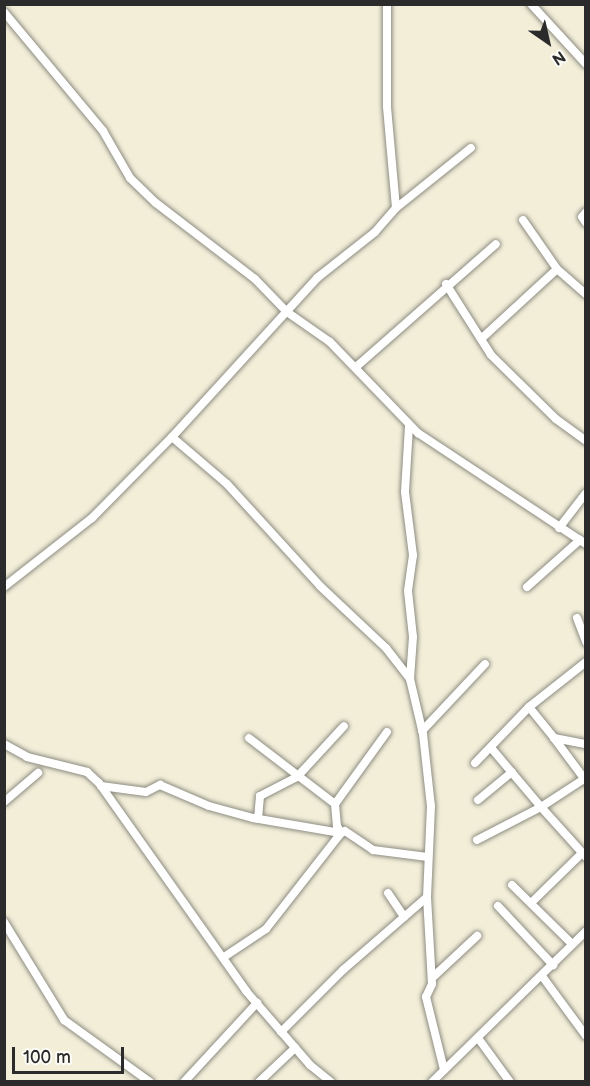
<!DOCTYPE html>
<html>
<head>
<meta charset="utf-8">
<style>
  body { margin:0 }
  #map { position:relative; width:590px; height:1086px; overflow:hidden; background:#f2eed8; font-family:"Balsamiq Sans",sans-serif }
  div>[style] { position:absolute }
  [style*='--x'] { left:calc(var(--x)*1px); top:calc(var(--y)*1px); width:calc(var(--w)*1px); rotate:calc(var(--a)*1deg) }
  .roads { filter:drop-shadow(0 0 2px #8e8c82) drop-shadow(0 0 2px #8e8c82) }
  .street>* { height:8px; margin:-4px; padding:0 4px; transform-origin:4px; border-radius:4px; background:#fff }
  span { translate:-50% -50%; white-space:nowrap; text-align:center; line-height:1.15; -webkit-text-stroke:6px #fdfcf7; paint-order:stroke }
  .frame { position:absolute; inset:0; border:6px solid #2b2b2b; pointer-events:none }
  .north { position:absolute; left:518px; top:12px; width:60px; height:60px; -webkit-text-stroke:4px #fdfcf7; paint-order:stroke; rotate:146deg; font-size:16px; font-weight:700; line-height:24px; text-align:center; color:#2b2b2b }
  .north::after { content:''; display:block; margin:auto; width:21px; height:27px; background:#2b2b2b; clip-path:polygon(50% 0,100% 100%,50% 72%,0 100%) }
  .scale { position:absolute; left:12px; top:1047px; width:112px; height:27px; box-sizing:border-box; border:3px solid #2b2b2b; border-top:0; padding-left:8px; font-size:18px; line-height:21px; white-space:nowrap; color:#2b2b2b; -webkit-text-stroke:4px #fdfcf7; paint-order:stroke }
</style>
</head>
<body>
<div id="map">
  <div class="roads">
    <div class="street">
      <i style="--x:387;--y:4;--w:103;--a:90"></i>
      <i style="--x:387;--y:107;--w:101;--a:84.9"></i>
      <i style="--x:531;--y:4;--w:81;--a:47.5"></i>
      <i style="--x:4;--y:12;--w:155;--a:50.2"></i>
      <i style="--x:103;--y:131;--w:54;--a:60.1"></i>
      <i style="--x:130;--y:178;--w:36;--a:44"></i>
      <i style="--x:156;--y:203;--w:125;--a:37.5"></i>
      <i style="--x:255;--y:279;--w:46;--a:45.9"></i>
      <i style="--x:287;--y:312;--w:52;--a:34.9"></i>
      <i style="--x:330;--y:342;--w:127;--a:46"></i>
      <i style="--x:418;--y:433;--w:201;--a:33.5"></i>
      <i style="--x:586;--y:212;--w:6;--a:129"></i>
      <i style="--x:582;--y:217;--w:7;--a:56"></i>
      <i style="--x:523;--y:220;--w:60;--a:55.2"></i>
      <i style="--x:557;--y:269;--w:38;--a:41"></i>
      <i style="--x:446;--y:284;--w:84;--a:57.6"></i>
      <i style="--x:491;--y:355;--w:91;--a:44.6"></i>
      <i style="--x:556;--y:419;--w:37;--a:36"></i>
      <i style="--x:481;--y:339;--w:103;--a:-42.6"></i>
      <i style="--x:356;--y:367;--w:186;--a:-41.3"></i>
      <i style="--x:409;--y:426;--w:66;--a:93.5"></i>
      <i style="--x:405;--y:492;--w:64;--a:82.8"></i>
      <i style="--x:413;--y:555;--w:36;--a:98"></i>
      <i style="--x:408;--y:591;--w:46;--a:83.8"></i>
      <i style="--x:413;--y:637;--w:42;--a:94.1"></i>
      <i style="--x:410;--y:679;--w:57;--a:76.7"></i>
      <i style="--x:423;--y:734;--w:72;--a:83.7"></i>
      <i style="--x:431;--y:806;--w:91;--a:92.5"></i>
      <i style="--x:427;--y:897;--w:87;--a:86.7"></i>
      <i style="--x:432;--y:984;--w:14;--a:115"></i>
      <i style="--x:426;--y:997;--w:75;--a:76.1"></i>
      <i style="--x:172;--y:437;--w:72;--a:40.5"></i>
      <i style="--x:227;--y:484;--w:138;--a:47.6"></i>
      <i style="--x:320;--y:586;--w:91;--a:43.2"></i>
      <i style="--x:386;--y:648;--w:39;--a:52"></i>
      <i style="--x:559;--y:528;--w:44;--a:-52.4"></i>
      <i style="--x:4;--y:587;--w:112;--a:-38.1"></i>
      <i style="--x:92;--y:518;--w:114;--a:-45.4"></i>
      <i style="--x:172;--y:437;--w:215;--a:-47.6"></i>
      <i style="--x:317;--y:278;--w:74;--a:-38.4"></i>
      <i style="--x:375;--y:232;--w:32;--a:-49"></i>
      <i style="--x:396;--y:208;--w:96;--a:-38.7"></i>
      <i style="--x:527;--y:587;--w:71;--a:-41.6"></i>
      <i style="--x:577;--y:618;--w:26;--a:69"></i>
      <i style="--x:529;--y:707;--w:40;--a:51"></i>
      <i style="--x:554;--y:738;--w:33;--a:11"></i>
      <i style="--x:422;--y:731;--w:92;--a:-46.8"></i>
      <i style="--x:387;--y:732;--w:89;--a:125.8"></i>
      <i style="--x:335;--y:804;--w:22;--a:85"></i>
      <i style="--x:337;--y:826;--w:8;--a:60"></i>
      <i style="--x:341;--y:833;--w:4;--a:-27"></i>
      <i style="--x:345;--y:831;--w:34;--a:34"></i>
      <i style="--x:373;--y:850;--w:55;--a:7.3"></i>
      <i style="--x:249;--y:738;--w:108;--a:37.5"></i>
      <i style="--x:554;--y:738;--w:54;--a:53.3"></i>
      <i style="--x:4;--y:744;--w:26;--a:29"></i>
      <i style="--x:27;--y:757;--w:62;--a:14"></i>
      <i style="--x:87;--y:772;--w:16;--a:43"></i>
      <i style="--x:99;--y:783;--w:255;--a:54.7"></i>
      <i style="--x:246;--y:991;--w:98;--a:49.1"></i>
      <i style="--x:310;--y:1065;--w:27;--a:39"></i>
      <i style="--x:475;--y:763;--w:78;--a:-46"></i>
      <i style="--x:529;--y:707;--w:73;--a:-38.3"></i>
      <i style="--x:584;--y:779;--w:51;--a:146.9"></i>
      <i style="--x:541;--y:807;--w:67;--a:48"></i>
      <i style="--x:101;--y:786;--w:45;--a:7.6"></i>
      <i style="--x:146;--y:792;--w:16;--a:-27"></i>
      <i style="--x:160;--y:785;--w:53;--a:23.2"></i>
      <i style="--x:209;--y:806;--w:46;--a:15.3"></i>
      <i style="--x:253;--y:818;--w:89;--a:9.7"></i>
      <i style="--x:341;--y:833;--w:122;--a:128"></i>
      <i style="--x:266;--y:929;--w:50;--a:146.3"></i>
      <i style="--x:478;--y:800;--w:44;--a:-39.5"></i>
      <i style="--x:4;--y:802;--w:45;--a:-40.5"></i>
      <i style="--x:258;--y:819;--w:23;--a:-85"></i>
      <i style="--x:260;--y:796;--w:42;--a:-27.2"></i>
      <i style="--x:297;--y:777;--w:69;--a:-47.3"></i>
      <i style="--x:477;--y:840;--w:72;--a:-27.3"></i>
      <i style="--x:541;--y:807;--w:76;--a:-130.2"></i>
      <i style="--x:512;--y:885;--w:83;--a:44.5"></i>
      <i style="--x:388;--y:893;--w:29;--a:56"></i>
      <i style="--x:531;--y:903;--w:71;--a:-44.4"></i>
      <i style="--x:498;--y:906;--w:81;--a:47"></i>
      <i style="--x:4;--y:922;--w:115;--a:58.5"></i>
      <i style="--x:64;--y:1020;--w:106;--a:35.8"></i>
      <i style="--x:542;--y:976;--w:74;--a:53.7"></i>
      <i style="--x:432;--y:978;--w:62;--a:-43"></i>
      <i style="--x:281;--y:1032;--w:88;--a:-45"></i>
      <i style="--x:343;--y:970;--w:111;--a:-41"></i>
      <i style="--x:478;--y:1038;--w:54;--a:54"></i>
      <i style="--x:184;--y:1082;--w:108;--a:-47.3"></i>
      <i style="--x:259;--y:1082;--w:50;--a:-43.4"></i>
      <i style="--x:432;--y:1082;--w:216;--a:-44.4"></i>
    </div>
  </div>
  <div class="frame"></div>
  <div class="north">N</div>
  <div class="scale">100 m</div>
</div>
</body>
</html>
